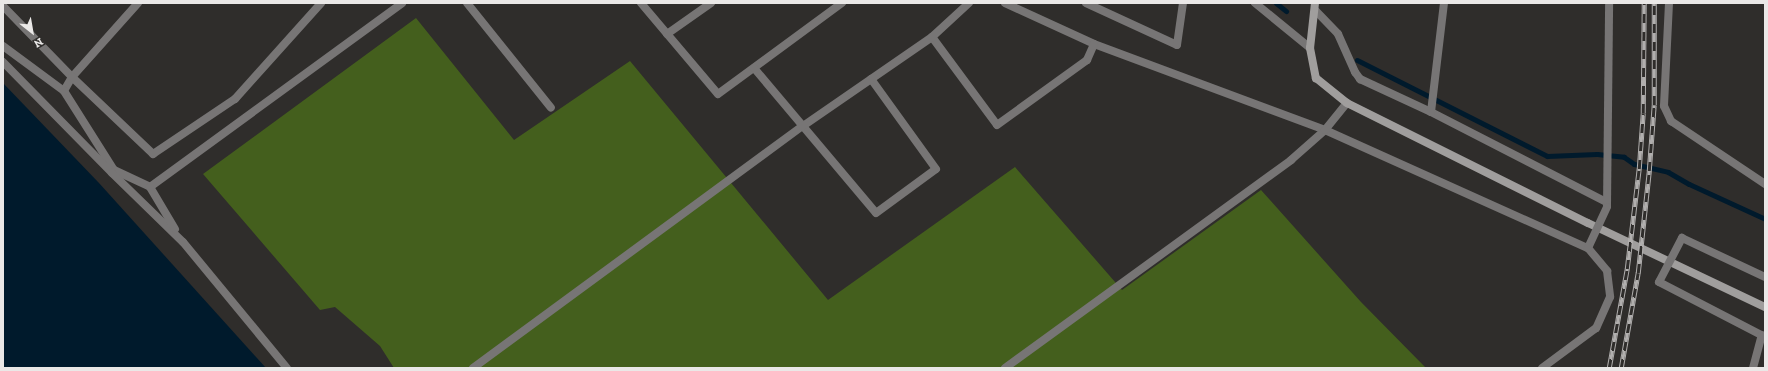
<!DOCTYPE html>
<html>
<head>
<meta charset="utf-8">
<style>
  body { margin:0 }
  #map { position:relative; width:1768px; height:371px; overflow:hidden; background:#2f2d2b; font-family:"Zilla Slab",serif }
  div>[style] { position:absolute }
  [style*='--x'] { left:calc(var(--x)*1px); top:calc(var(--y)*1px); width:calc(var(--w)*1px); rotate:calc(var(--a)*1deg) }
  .green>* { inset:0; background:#445f1d }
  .water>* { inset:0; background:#001a2c }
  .stream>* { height:5px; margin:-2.5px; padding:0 2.5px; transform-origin:2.5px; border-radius:2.5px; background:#001a2c }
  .street>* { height:8px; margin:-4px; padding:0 4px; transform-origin:4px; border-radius:4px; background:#777575 }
  .secondary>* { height:8px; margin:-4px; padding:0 4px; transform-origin:4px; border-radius:4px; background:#a09e9d }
  .rail>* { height:4.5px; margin-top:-2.25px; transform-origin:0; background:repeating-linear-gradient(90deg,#2f2d2b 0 9px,#b1afae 0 18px); box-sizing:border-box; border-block:1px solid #b1afae }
  .street-bridge>* { height:8px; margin:-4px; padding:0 4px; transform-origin:4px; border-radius:4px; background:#777575 }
  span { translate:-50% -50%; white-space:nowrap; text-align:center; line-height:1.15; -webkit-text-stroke:3px #2f2d2b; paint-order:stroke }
  .frame { position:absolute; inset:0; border:4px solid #eae8e7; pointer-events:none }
  .north { position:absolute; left:12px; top:12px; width:40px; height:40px; -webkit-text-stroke:3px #2f2d2b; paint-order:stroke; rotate:149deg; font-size:11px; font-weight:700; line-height:16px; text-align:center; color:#eae8e7 }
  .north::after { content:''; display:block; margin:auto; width:14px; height:18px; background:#eae8e7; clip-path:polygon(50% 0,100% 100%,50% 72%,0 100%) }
</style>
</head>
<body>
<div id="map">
  <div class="green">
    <i style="clip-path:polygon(416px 18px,514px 140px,630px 61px,828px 300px,1015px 167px,1122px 290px,1261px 190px,1361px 302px,1426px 368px,394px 368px,380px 346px,335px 307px,320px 310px,203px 174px)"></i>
  </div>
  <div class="water">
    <i style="clip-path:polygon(3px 83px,99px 183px,266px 368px,3px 368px)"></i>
  </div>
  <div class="stream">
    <i style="--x:1276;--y:3;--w:13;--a:39"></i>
    <i style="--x:1357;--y:60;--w:213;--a:26.8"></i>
    <i style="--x:1547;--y:156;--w:50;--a:-2.3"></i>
    <i style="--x:1597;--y:154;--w:27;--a:6"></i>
    <i style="--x:1624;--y:157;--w:12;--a:35"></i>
    <i style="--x:1634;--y:164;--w:35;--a:13"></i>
    <i style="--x:1668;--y:172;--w:24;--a:30"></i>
    <i style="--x:1689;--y:184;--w:84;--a:24.7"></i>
  </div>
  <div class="street">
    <i style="--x:138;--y:3;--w:99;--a:131.7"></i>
    <i style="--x:72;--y:77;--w:16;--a:120"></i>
    <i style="--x:64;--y:91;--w:93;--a:57.7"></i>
    <i style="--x:114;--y:170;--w:40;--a:25"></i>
    <i style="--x:467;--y:3;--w:134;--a:51.3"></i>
    <i style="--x:641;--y:3;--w:119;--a:49.8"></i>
    <i style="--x:718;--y:94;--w:154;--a:-36.3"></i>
    <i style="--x:1005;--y:3;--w:98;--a:24.7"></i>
    <i style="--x:1094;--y:44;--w:246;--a:20.4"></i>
    <i style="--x:1325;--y:130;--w:288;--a:24.2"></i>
    <i style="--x:1588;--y:248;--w:30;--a:50"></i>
    <i style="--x:1607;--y:271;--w:26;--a:83"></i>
    <i style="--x:1610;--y:297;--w:34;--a:114"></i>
    <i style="--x:1596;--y:328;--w:67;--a:143.5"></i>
    <i style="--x:1086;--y:3;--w:100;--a:24.8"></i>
    <i style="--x:1177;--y:45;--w:42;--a:-81.9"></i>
    <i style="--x:1255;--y:3;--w:71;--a:39.3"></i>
    <i style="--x:1669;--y:3;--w:103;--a:92.8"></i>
    <i style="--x:1664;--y:106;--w:17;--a:65"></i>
    <i style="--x:1671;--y:121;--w:113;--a:33.8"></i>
    <i style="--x:3;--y:6;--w:99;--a:45.8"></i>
    <i style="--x:72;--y:77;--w:112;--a:43.5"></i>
    <i style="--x:153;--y:154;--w:99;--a:-33.9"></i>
    <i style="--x:235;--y:99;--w:129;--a:-48.1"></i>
    <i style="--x:1315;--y:10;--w:33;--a:46"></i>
    <i style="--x:1338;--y:34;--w:42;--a:65.9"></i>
    <i style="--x:1355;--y:72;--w:9;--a:54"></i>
    <i style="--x:1360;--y:79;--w:78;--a:24.9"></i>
    <i style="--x:1431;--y:112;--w:197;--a:27.2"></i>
    <i style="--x:667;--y:34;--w:54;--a:-35.2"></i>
    <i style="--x:932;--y:37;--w:109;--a:53.5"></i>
    <i style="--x:997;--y:125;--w:111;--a:-35.8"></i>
    <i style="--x:1087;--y:60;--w:17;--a:-66"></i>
    <i style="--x:3;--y:46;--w:76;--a:36.4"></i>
    <i style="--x:3;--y:62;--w:156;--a:45.5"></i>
    <i style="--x:112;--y:173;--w:99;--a:44.2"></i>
    <i style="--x:183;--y:242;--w:163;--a:50.5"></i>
    <i style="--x:754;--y:68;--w:189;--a:49.9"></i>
    <i style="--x:876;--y:213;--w:74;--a:-36.3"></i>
    <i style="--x:936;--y:169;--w:111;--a:-125.8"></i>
    <i style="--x:1431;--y:112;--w:110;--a:-83.2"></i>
    <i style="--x:1607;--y:206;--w:203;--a:-89.4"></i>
    <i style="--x:175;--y:229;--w:49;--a:-120.8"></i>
    <i style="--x:150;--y:187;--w:312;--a:-36.1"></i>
    <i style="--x:1682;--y:238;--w:92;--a:25.2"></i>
    <i style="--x:1659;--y:282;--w:119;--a:27.4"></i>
    <i style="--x:473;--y:368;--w:409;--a:-36.3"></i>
    <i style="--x:803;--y:126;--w:157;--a:-34.6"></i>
    <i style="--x:932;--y:37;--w:50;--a:-42.6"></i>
    <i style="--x:1005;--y:368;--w:354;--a:-36"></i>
    <i style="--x:1291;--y:160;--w:45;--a:-41.4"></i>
    <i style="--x:1325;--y:130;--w:35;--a:-51"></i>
    <i style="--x:1753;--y:368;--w:34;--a:-75"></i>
  </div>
  <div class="secondary">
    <i style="--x:1315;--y:3;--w:45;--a:96.3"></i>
    <i style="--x:1310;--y:48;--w:31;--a:79"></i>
    <i style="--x:1316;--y:78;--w:40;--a:39"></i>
    <i style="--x:1347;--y:103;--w:269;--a:26.5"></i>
    <i style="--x:1588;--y:223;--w:196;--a:25.4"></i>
  </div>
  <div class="rail">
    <i style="--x:1609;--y:368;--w:101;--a:-79.7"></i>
    <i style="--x:1627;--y:269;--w:101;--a:-83.2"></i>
    <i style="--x:1639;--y:169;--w:56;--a:-85.9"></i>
    <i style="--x:1643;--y:113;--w:110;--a:-89.5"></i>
    <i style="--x:1621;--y:368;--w:97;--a:-79.9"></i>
    <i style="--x:1638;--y:273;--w:103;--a:-83.8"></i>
    <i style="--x:1649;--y:171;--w:66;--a:-85.7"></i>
    <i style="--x:1654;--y:105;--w:102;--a:-90"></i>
  </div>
  <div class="street-bridge">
    <i style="--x:1588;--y:248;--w:45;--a:-65.1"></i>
    <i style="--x:1659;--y:282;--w:50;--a:-62.4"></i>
  </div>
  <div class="frame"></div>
  <div class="north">N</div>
</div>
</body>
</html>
